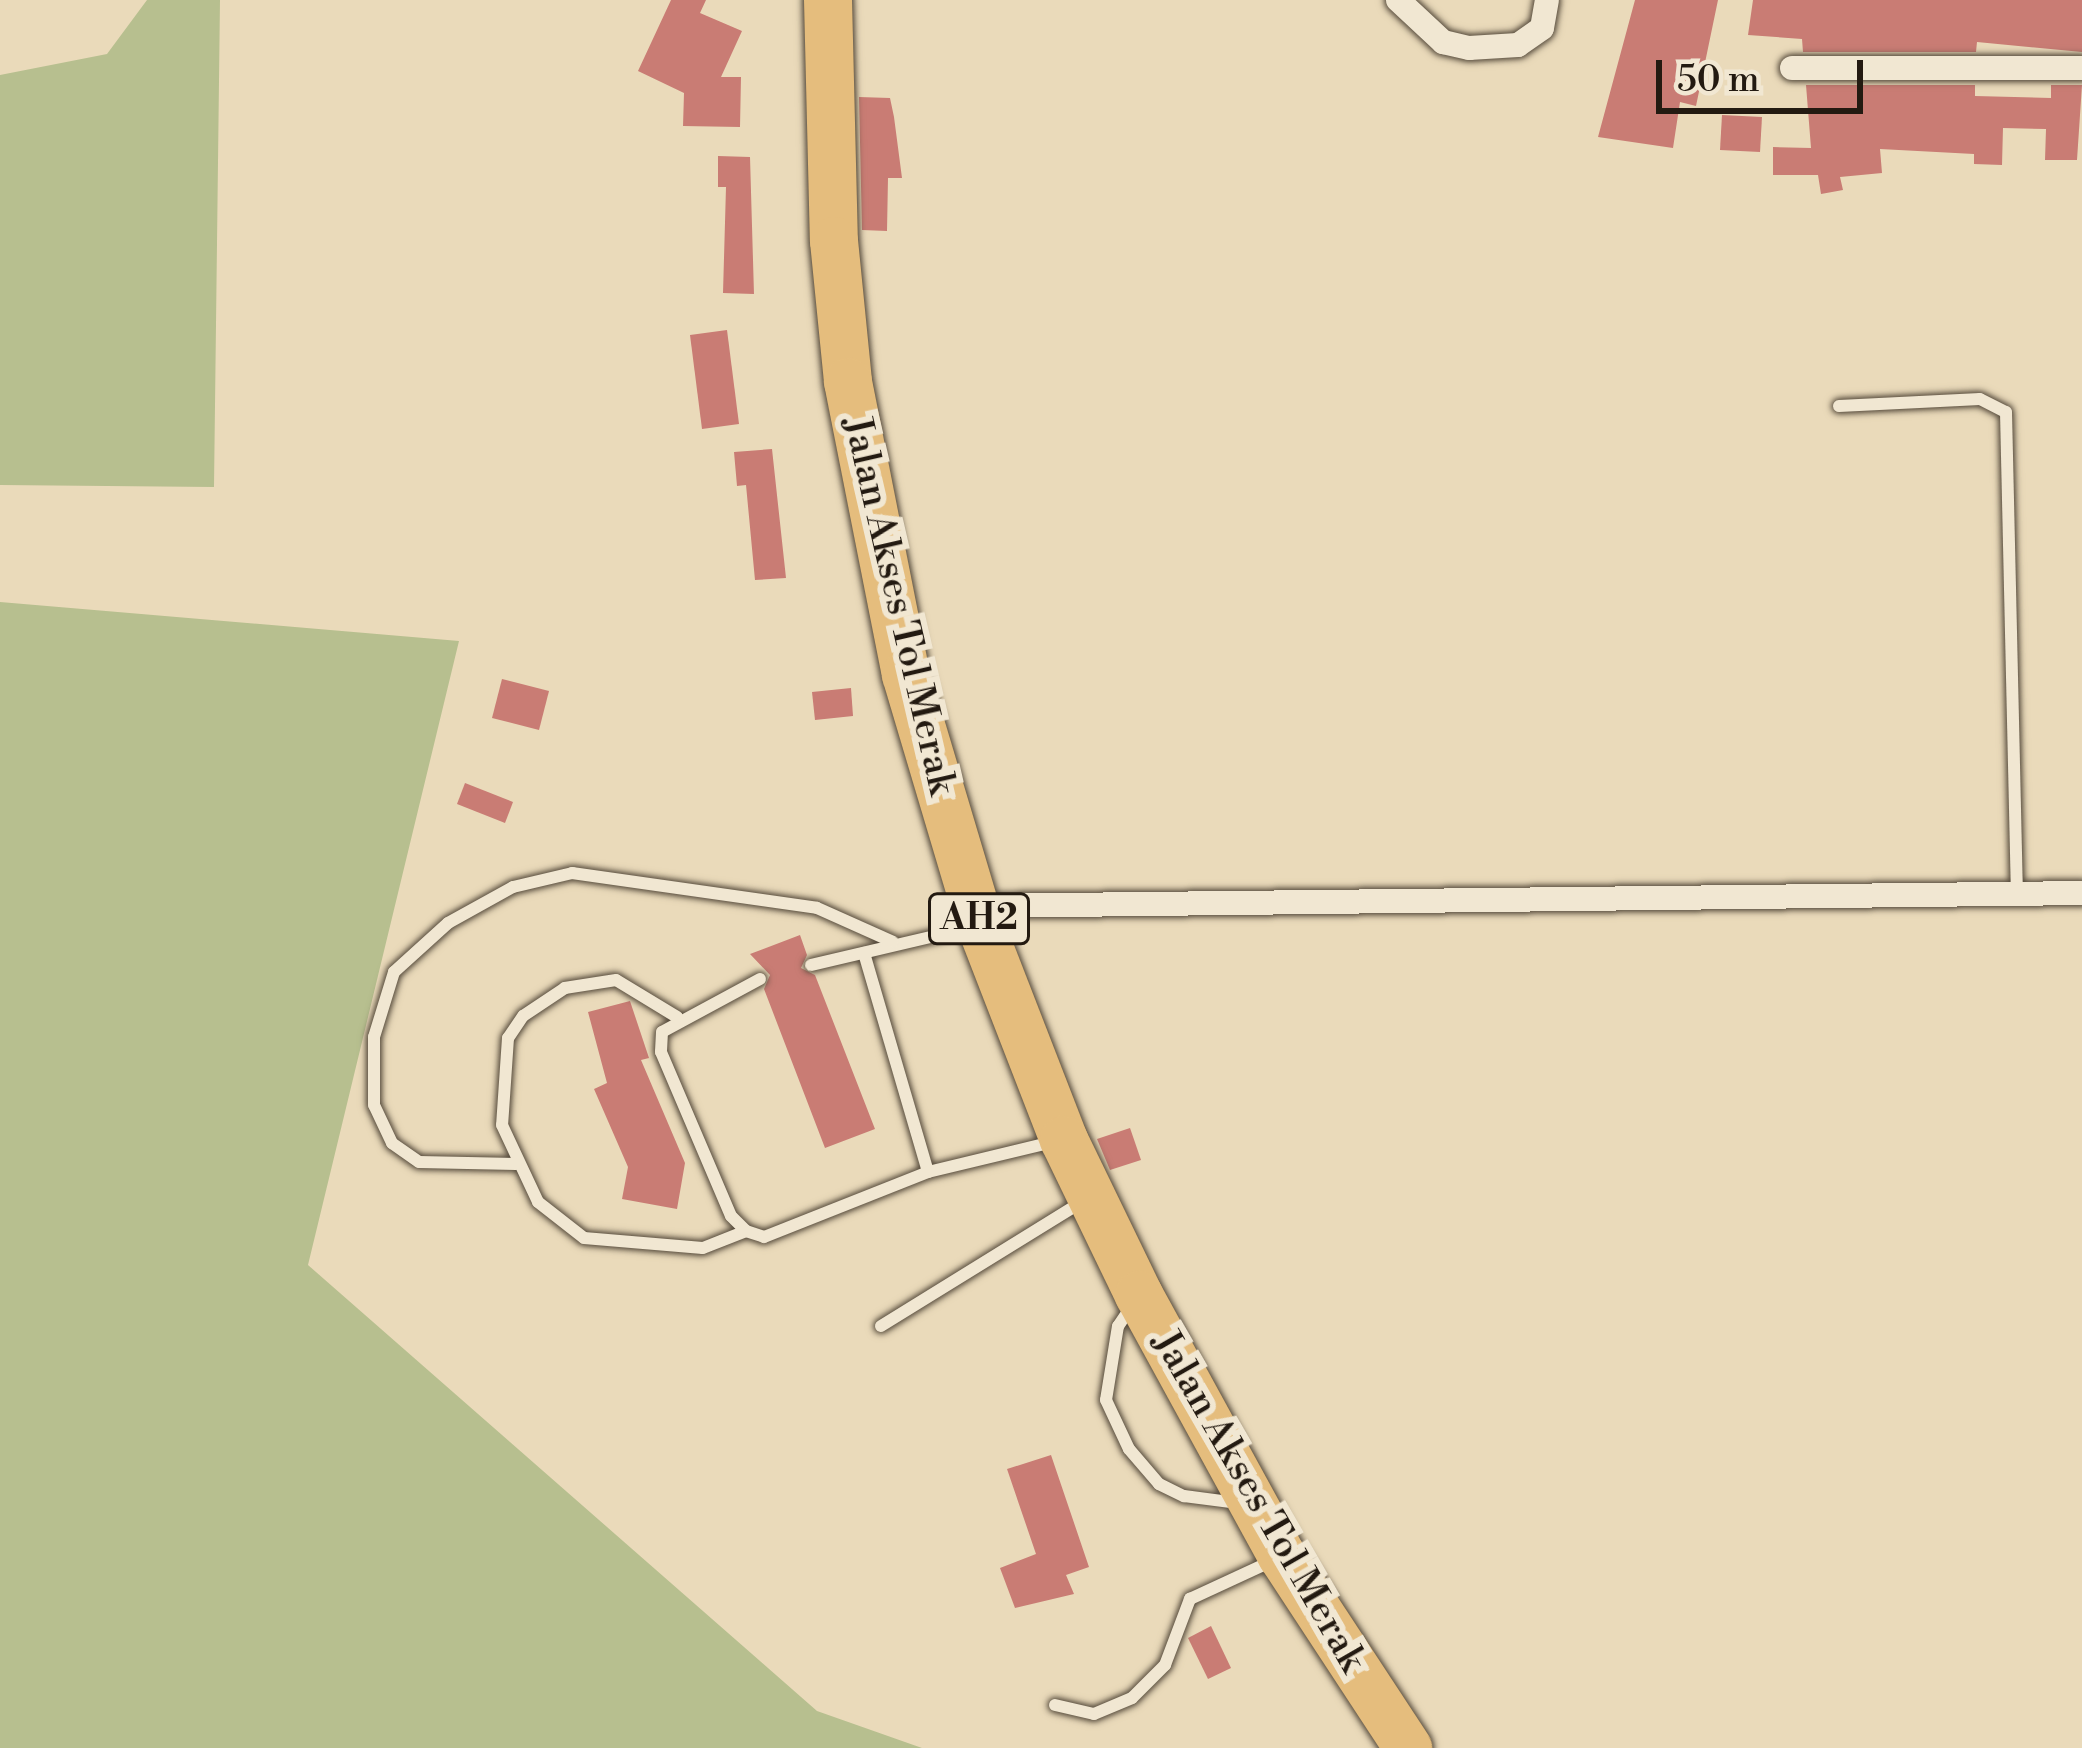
<!DOCTYPE html>
<html>
<head>
<meta charset="utf-8">
<style>
  body { margin:0 }
  #map { position:relative; width:2082px; height:1748px; overflow:hidden; background:#eadaba; font-family:"Libre Bodoni",serif }
  div>[style] { position:absolute }
  [style*='--x'] { left:calc(var(--x)*1px); top:calc(var(--y)*1px); width:calc(var(--w)*1px); rotate:calc(var(--a)*1deg) }
  .green>* { inset:0; background:#b7bf8f }
  .building>* { inset:0; background:#c97c74 }
  .roads { filter:drop-shadow(0 0 3px #554a3b) drop-shadow(0 0 3px #554a3b) }
  .lane>* { height:12px; margin:-6px; padding:0 6px; transform-origin:6px; border-radius:6px; background:#f1e7d2 }
  .street>* { height:24px; margin:-12px; padding:0 12px; transform-origin:12px; border-radius:12px; background:#f1e7d2 }
  .highway>* { height:48px; margin:-24px; padding:0 24px; transform-origin:24px; border-radius:24px; background:#e5bd7d }
  span { translate:-50% -50%; white-space:nowrap; text-align:center; line-height:1.15; -webkit-text-stroke:12px #f1e7d2; paint-order:stroke }
  .shield-label span { padding:3px 9px; background:#f1e7d2; border:3px solid; border-radius:9px; -webkit-text-stroke-width:0 }
  .shield-label { font-size:36px; color:#231a11; font-weight:700 }
  .street-label { font-size:39px; color:#231a11 }
  .scale { position:absolute; left:1656px; top:60px; width:207px; height:54px; box-sizing:border-box; border:6px solid #231a11; border-top:0; padding-left:15px; font-size:36px; line-height:42px; white-space:nowrap; color:#231a11; -webkit-text-stroke:9px #f1e7d2; paint-order:stroke }
</style>
</head>
<body>
<div id="map">
  <div class="green">
    <i style="clip-path:polygon(147px 0,220px 0,214px 487px,0 485px,0 75px,107px 54px)"></i>
    <i style="clip-path:polygon(0 602px,459px 641px,308px 1265px,817px 1711px,922px 1748px,0 1748px)"></i>
  </div>
  <div class="building">
    <i style="clip-path:polygon(671px 0,706px 0,700px 13px,742px 31px,721px 77px,741px 77px,740px 127px,683px 126px,684px 93px,638px 71px)"></i>
    <i style="clip-path:polygon(1635px 0,1718px 0,1696px 106px,1680px 102px,1673px 148px,1598px 137px)"></i>
    <i style="clip-path:polygon(1753px 0,2082px 0,2082px 52px,1977px 42px,1976px 52px,1803px 52px,1802px 39px,1748px 35px)"></i>
    <i style="clip-path:polygon(1806px 85px,1975px 85px,1975px 96px,2051px 98px,2051px 85px,2082px 85px,2077px 160px,2045px 160px,2046px 129px,2003px 128px,2002px 165px,1974px 164px,1974px 154px,1880px 149px,1882px 173px,1840px 177px,1843px 190px,1821px 194px,1818px 175px,1773px 175px,1773px 147px,1811px 148px)"></i>
    <i style="clip-path:polygon(859px 97px,890px 98px,894px 117px,902px 178px,888px 178px,887px 231px,862px 230px)"></i>
    <i style="clip-path:polygon(1722px 115px,1762px 117px,1760px 152px,1720px 150px)"></i>
    <i style="clip-path:polygon(718px 156px,750px 157px,754px 294px,723px 293px,726px 187px,718px 187px)"></i>
    <i style="clip-path:polygon(727px 330px,739px 424px,702px 429px,690px 335px)"></i>
    <i style="clip-path:polygon(772px 449px,786px 578px,755px 580px,746px 485px,737px 486px,734px 452px)"></i>
    <i style="clip-path:polygon(502px 679px,549px 691px,539px 730px,492px 718px)"></i>
    <i style="clip-path:polygon(851px 688px,853px 716px,815px 720px,812px 692px)"></i>
    <i style="clip-path:polygon(465px 783px,513px 802px,505px 823px,457px 804px)"></i>
    <i style="clip-path:polygon(800px 935px,807px 955px,801px 968px,815px 975px,875px 1129px,825px 1148px,764px 989px,770px 975px,750px 954px)"></i>
    <i style="clip-path:polygon(630px 1001px,649px 1058px,641px 1060px,685px 1163px,677px 1209px,622px 1199px,628px 1167px,594px 1089px,607px 1083px,588px 1012px)"></i>
    <i style="clip-path:polygon(1130px 1128px,1141px 1160px,1110px 1170px,1097px 1139px)"></i>
    <i style="clip-path:polygon(1051px 1455px,1089px 1567px,1066px 1575px,1074px 1594px,1015px 1608px,1000px 1568px,1036px 1554px,1007px 1469px)"></i>
    <i style="clip-path:polygon(1211px 1626px,1231px 1668px,1208px 1679px,1188px 1638px)"></i>
  </div>
  <div class="roads">
    <div class="lane">
      <i style="--x:1839;--y:406;--w:141;--a:-2.8"></i>
      <i style="--x:1980;--y:399;--w:29;--a:27"></i>
      <i style="--x:2006;--y:412;--w:481;--a:88.7"></i>
      <i style="--x:864;--y:953;--w:228;--a:73.7"></i>
      <i style="--x:811;--y:965;--w:166;--a:-13.2"></i>
      <i style="--x:760;--y:979;--w:111;--a:151.6"></i>
      <i style="--x:662;--y:1032;--w:20;--a:93"></i>
      <i style="--x:661;--y:1052;--w:178;--a:66.9"></i>
      <i style="--x:731;--y:1216;--w:21;--a:45"></i>
      <i style="--x:746;--y:1231;--w:19;--a:18"></i>
      <i style="--x:764;--y:1237;--w:176;--a:-21.6"></i>
      <i style="--x:928;--y:1172;--w:133;--a:-13.5"></i>
      <i style="--x:677;--y:1017;--w:71;--a:-148.8"></i>
      <i style="--x:616;--y:980;--w:52;--a:171.1"></i>
      <i style="--x:565;--y:988;--w:50;--a:146.3"></i>
      <i style="--x:523;--y:1016;--w:27;--a:124"></i>
      <i style="--x:508;--y:1038;--w:87;--a:93.9"></i>
      <i style="--x:502;--y:1125;--w:85;--a:64.9"></i>
      <i style="--x:538;--y:1202;--w:58;--a:38"></i>
      <i style="--x:584;--y:1238;--w:119;--a:4.8"></i>
      <i style="--x:703;--y:1248;--w:46;--a:-21.6"></i>
      <i style="--x:516;--y:1164;--w:97;--a:-178.8"></i>
      <i style="--x:419;--y:1162;--w:33;--a:-145"></i>
      <i style="--x:392;--y:1143;--w:42;--a:-115.3"></i>
      <i style="--x:374;--y:1105;--w:68;--a:-90"></i>
      <i style="--x:374;--y:1037;--w:68;--a:-72.9"></i>
      <i style="--x:394;--y:972;--w:73;--a:-42.2"></i>
      <i style="--x:448;--y:923;--w:74;--a:-29"></i>
      <i style="--x:513;--y:887;--w:61;--a:-13.3"></i>
      <i style="--x:572;--y:873;--w:247;--a:8.1"></i>
      <i style="--x:817;--y:908;--w:83;--a:24.1"></i>
      <i style="--x:1131;--y:1307;--w:23;--a:124"></i>
      <i style="--x:1118;--y:1326;--w:75;--a:99.2"></i>
      <i style="--x:1106;--y:1400;--w:54;--a:64.9"></i>
      <i style="--x:1129;--y:1449;--w:46;--a:49.4"></i>
      <i style="--x:1159;--y:1484;--w:28;--a:26"></i>
      <i style="--x:1184;--y:1496;--w:53;--a:7.5"></i>
      <i style="--x:881;--y:1326;--w:238;--a:-31.7"></i>
      <i style="--x:1055;--y:1705;--w:40;--a:13"></i>
      <i style="--x:1094;--y:1714;--w:41;--a:-22.8"></i>
      <i style="--x:1132;--y:1698;--w:47;--a:-45"></i>
      <i style="--x:1165;--y:1665;--w:71;--a:-69.3"></i>
      <i style="--x:1190;--y:1599;--w:88;--a:-24.8"></i>
    </div>
    <div class="street">
      <i style="--x:1398;--y:0;--w:62;--a:43"></i>
      <i style="--x:1443;--y:42;--w:27;--a:13"></i>
      <i style="--x:1469;--y:48;--w:49;--a:-3.5"></i>
      <i style="--x:1518;--y:45;--w:29;--a:-35"></i>
      <i style="--x:1542;--y:28;--w:28;--a:-80"></i>
      <i style="--x:1792;--y:68;--w:290;--a:0"></i>
      <i style="--x:975;--y:906;--w:1107;--a:-0.67"></i>
    </div>
    <div class="highway">
      <i style="--x:828;--y:0;--w:241;--a:88.6"></i>
      <i style="--x:834;--y:241;--w:142;--a:84.3"></i>
      <i style="--x:848;--y:382;--w:299;--a:78.8"></i>
      <i style="--x:906;--y:675;--w:262;--a:73.4"></i>
      <i style="--x:981;--y:926;--w:230;--a:68.8"></i>
      <i style="--x:1064;--y:1140;--w:172;--a:64.2"></i>
      <i style="--x:1139;--y:1295;--w:298;--a:61.3"></i>
      <i style="--x:1282;--y:1556;--w:230;--a:56.7"></i>
    </div>
  </div>
  <div class="shield-label">
    <span style="left:979px;top:919px">AH2</span>
  </div>
  <div class="street-label">
    <span style="left:898px;top:606px;rotate:77deg">Jalan Akses Tol Merak</span>
    <span style="left:1258px;top:1502px;rotate:60deg">Jalan Akses Tol Merak</span>
  </div>
  <div class="scale">50 m</div>
</div>
</body>
</html>
